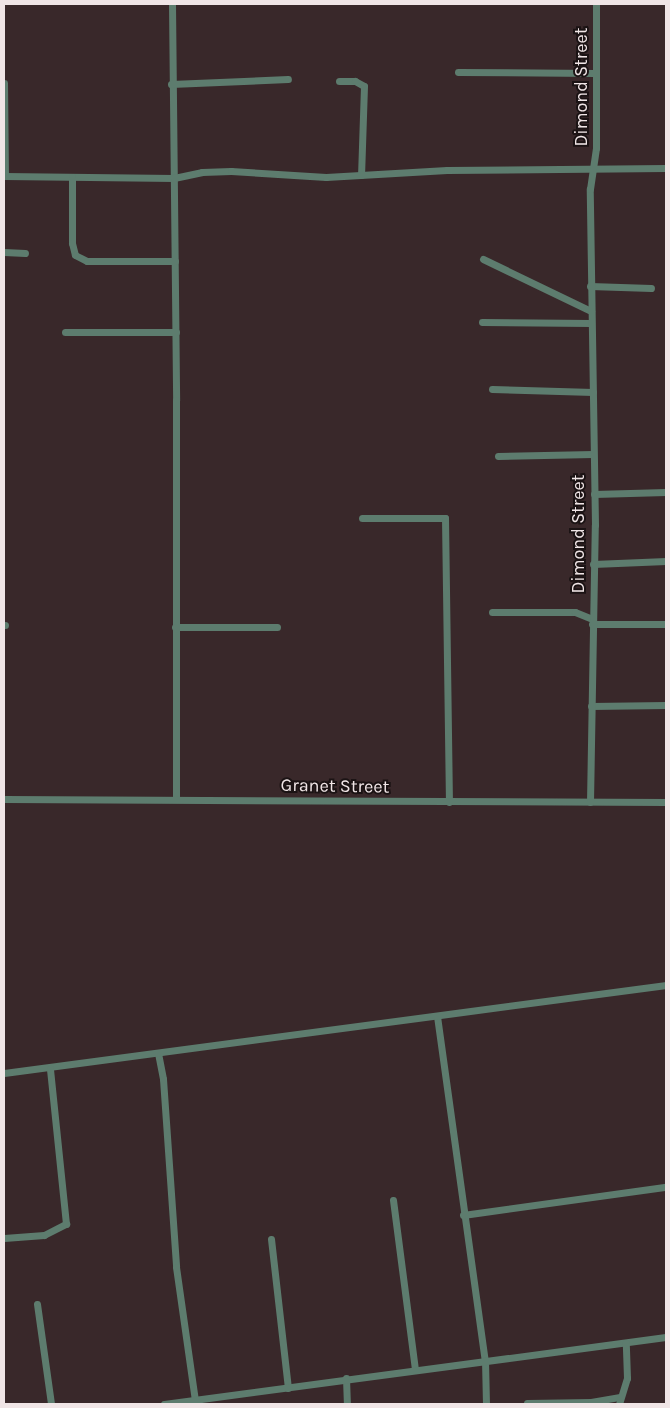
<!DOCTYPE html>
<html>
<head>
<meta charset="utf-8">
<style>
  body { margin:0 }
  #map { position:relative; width:670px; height:1408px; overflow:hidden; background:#39282a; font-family:Karla,sans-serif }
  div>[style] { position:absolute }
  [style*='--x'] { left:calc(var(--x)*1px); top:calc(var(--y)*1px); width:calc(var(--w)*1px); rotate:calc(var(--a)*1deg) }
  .minor>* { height:7px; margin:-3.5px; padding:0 3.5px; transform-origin:3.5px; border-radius:3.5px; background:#5d7c6e }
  span { translate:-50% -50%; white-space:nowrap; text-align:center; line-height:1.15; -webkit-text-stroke:4px #1b1314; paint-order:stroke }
  .street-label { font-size:18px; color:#f0e5e6 }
  .frame { position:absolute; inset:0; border:5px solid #f0e5e6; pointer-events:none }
</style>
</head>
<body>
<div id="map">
  <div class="minor">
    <i style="--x:172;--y:4;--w:396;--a:89.4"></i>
    <i style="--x:176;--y:400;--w:399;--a:90"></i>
    <i style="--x:458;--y:72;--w:137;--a:0.4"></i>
    <i style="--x:339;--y:81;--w:16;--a:0"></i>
    <i style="--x:355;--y:81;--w:10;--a:29"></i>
    <i style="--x:364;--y:86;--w:89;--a:91.9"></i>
    <i style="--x:4;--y:83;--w:93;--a:89.4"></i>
    <i style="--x:171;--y:84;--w:117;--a:-2.4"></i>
    <i style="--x:4;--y:176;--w:170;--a:0.7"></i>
    <i style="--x:174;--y:178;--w:29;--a:-12"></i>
    <i style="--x:202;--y:172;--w:29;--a:-2"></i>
    <i style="--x:231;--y:171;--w:95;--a:3.6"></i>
    <i style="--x:326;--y:177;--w:121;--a:-3.3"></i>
    <i style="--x:447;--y:170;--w:219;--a:-0.5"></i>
    <i style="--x:72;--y:177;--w:66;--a:90"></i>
    <i style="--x:72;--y:243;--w:12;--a:76"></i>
    <i style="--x:75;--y:255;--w:13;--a:27"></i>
    <i style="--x:87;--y:261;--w:88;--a:0"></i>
    <i style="--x:4;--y:252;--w:21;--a:3"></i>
    <i style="--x:483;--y:259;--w:120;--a:25.7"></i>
    <i style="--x:590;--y:286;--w:61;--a:1.9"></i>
    <i style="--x:482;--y:322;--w:109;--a:0.5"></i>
    <i style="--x:65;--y:332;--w:111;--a:0"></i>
    <i style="--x:492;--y:389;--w:101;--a:1.7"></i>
    <i style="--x:498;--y:456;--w:95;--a:-1.2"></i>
    <i style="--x:594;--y:494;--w:72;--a:-1.6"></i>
    <i style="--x:362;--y:518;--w:83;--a:0"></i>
    <i style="--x:445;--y:518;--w:284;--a:89.2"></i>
    <i style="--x:593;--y:564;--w:73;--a:-2.4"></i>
    <i style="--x:492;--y:612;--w:83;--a:0"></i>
    <i style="--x:575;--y:612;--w:18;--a:22"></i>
    <i style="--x:592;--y:624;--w:74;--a:0"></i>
    <i style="--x:4;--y:625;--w:1;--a:0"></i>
    <i style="--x:175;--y:627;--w:102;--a:0"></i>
    <i style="--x:591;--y:706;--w:75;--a:-0.8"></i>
    <i style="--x:4;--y:799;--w:662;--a:0.26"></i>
    <i style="--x:590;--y:802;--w:277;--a:-89"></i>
    <i style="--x:595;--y:525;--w:336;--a:-90.9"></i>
    <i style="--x:590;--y:189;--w:41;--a:-81.7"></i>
    <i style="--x:596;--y:148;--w:144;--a:-90"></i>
    <i style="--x:437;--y:1016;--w:347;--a:82.1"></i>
    <i style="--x:485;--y:1360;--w:44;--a:88.7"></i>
    <i style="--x:158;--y:1053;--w:26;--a:79"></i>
    <i style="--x:163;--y:1079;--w:188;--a:86"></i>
    <i style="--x:176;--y:1267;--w:134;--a:81.9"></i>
    <i style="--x:4;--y:1073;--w:668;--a:-7.57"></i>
    <i style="--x:393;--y:1200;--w:170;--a:82.6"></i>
    <i style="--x:463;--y:1215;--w:205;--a:-7.9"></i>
    <i style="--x:4;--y:1238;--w:40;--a:-4.3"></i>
    <i style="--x:44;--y:1235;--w:25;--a:-27"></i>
    <i style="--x:66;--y:1224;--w:156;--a:-95.9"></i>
    <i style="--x:271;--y:1239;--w:150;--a:83.5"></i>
    <i style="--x:37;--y:1304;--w:101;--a:82"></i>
    <i style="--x:346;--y:1378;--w:26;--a:88"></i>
    <i style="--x:527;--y:1403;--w:64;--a:-0.9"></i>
    <i style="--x:591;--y:1402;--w:28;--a:-10"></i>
    <i style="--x:164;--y:1404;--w:506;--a:-7.6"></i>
    <i style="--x:619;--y:1404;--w:27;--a:-73"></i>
    <i style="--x:627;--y:1378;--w:35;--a:-92"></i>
  </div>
  <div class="street-label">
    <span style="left:581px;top:87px;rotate:-90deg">Dimond Street</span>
    <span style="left:578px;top:534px;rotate:-90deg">Dimond Street</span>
    <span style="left:335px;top:786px;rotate:1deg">Granet Street</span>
  </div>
  <div class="frame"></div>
</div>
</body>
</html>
